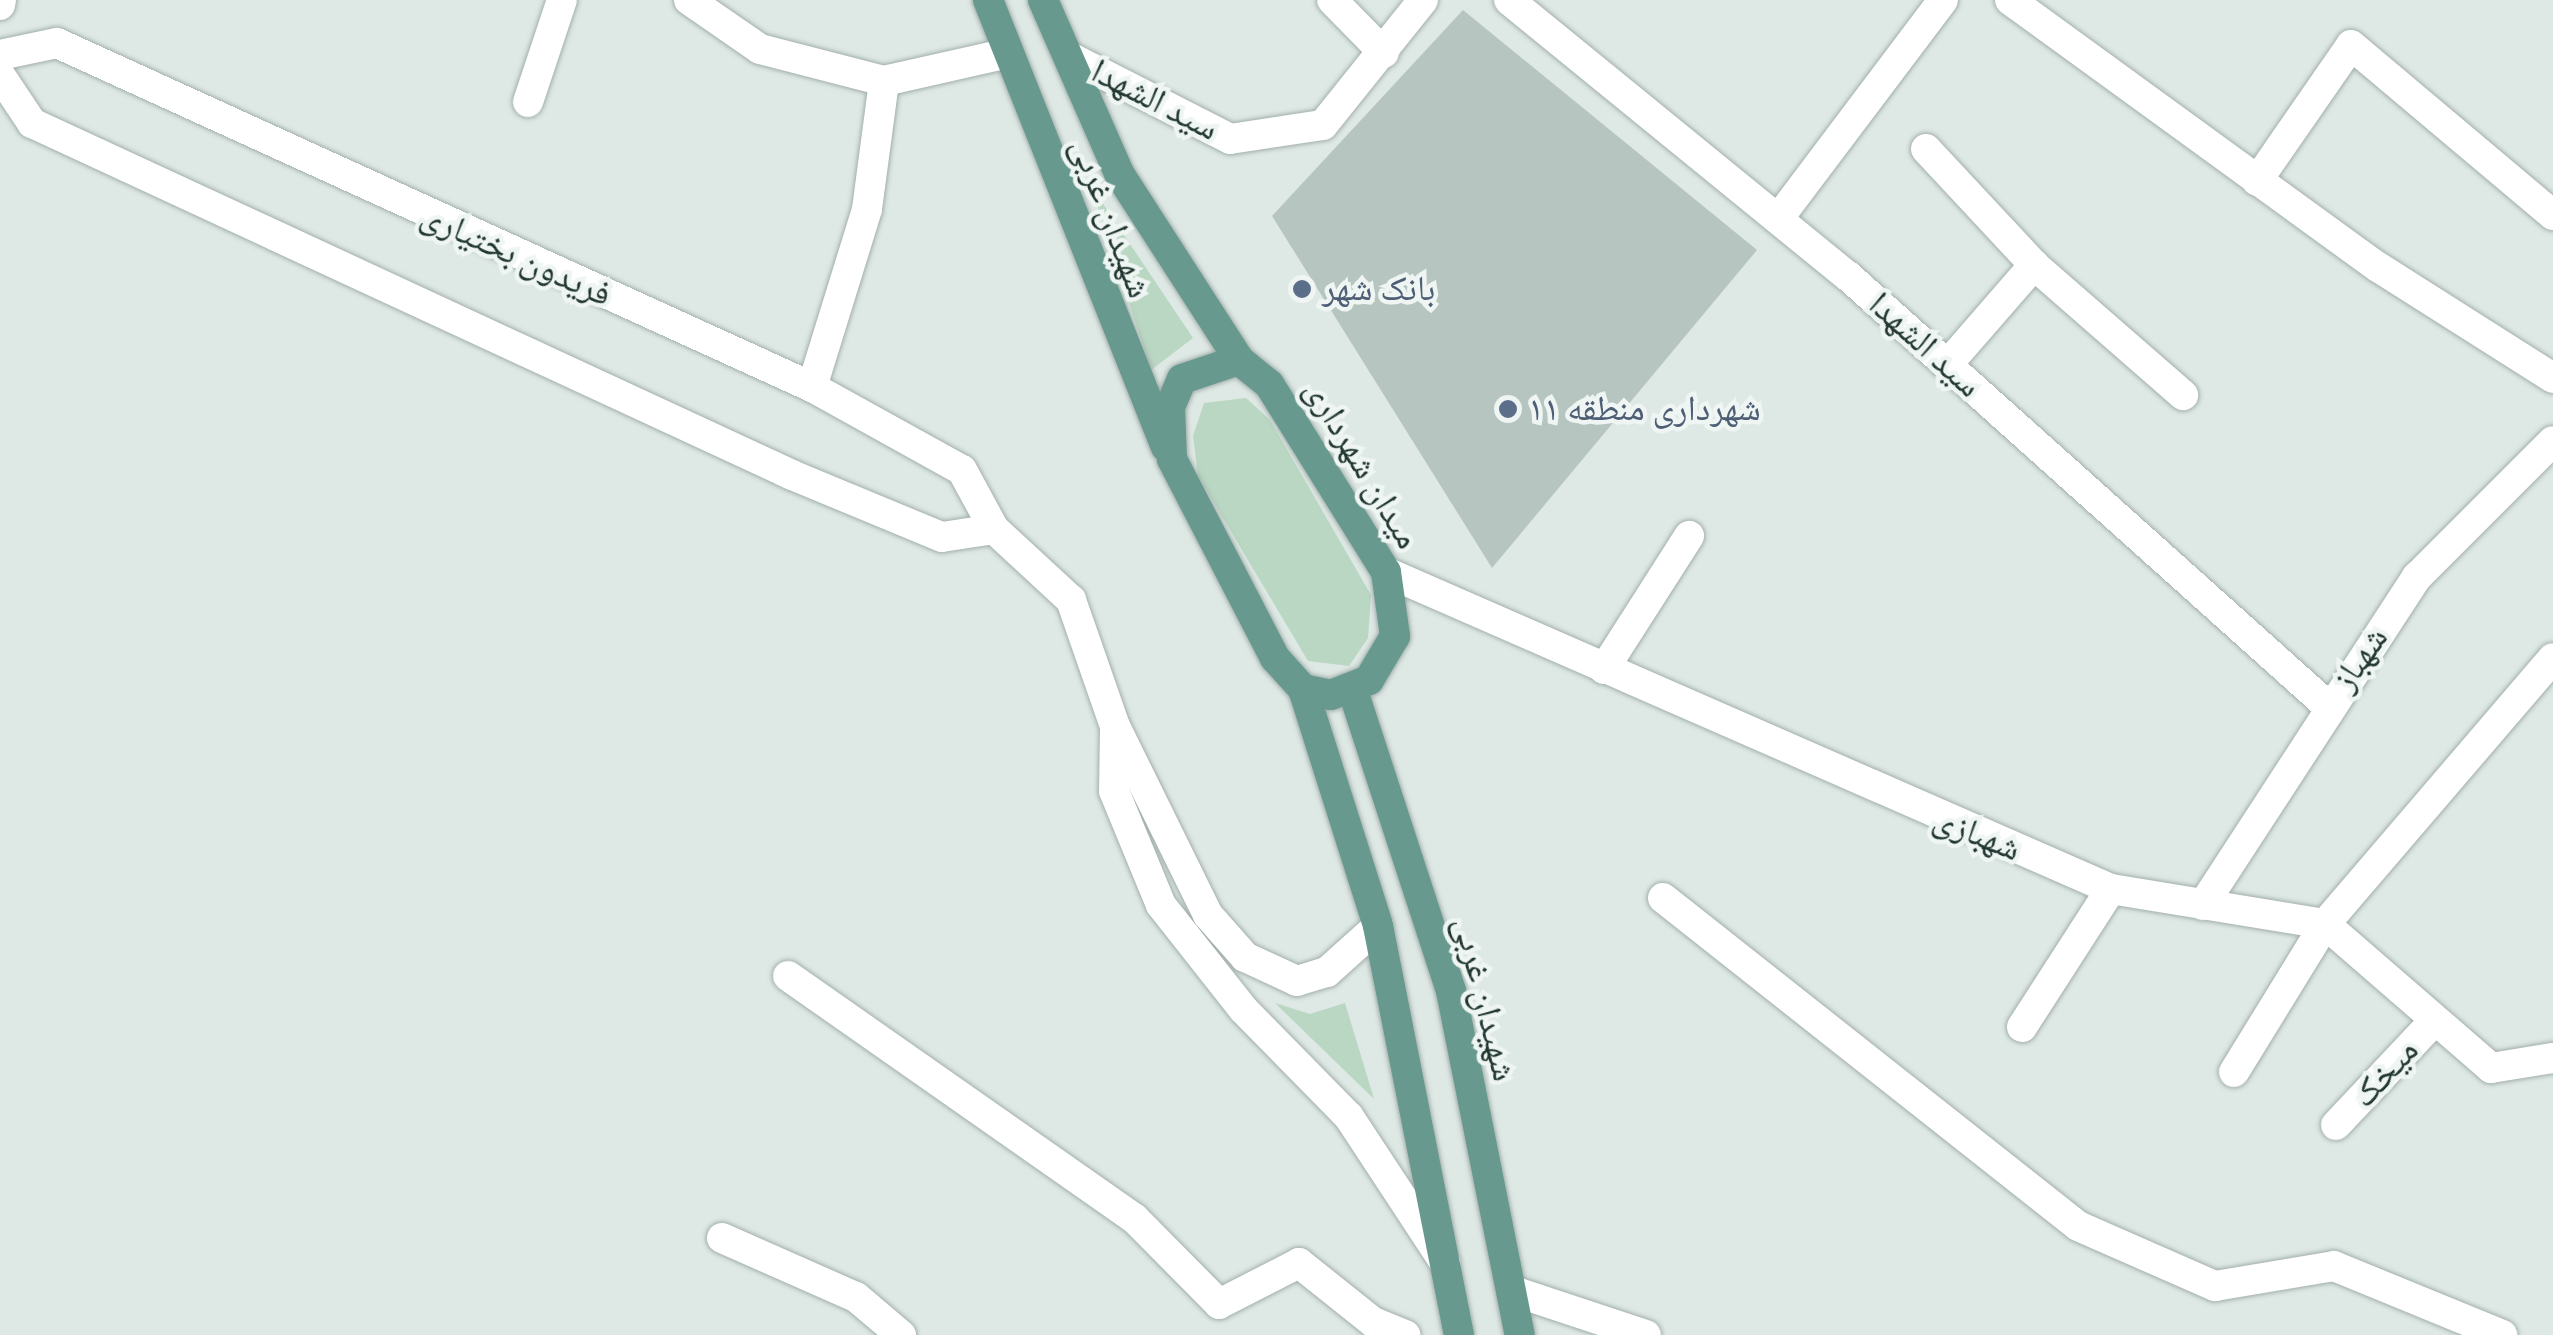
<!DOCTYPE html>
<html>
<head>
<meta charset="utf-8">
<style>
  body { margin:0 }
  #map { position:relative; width:2553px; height:1335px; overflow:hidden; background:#dee8e4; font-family:Signika,"Noto Naskh Arabic",sans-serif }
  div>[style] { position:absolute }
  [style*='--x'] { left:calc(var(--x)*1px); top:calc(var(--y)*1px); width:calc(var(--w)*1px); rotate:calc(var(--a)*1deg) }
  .green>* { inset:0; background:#b9d7c2 }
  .building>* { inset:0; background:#b7c5c0 }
  .roads { filter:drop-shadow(0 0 2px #a2afab) drop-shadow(0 0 2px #a2afab) }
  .minor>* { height:30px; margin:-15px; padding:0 15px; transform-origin:15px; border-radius:15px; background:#fff }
  .major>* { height:30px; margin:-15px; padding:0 15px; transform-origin:15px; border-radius:15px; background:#67998f }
  .dots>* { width:28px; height:28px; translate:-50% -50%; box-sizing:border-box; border:5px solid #eef5f2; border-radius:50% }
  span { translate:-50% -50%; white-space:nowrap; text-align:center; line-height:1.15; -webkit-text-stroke:9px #eef5f2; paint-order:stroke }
  .street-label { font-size:35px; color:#213631 }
  .service-label { font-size:35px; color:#4e5e75 }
  .left { translate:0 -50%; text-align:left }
</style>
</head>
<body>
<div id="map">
  <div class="green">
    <i style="clip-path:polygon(1091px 186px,1193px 338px,1151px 370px)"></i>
    <i style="clip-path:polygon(1246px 398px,1270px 420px,1371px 595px,1368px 638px,1349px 666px,1308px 661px,1198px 476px,1193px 436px,1204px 403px)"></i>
    <i style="clip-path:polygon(1275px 1003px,1310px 1014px,1345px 1003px,1374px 1099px)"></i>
  </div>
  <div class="building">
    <i style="clip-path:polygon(1463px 10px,1757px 250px,1492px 568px,1272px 216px)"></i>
  </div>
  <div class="roads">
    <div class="minor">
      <i style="--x:689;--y:0;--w:86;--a:34.6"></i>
      <i style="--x:760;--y:49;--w:128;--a:14.5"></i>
      <i style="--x:884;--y:81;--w:127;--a:-12.7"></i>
      <i style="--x:1332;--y:0;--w:74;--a:45.5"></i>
      <i style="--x:1509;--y:0;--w:437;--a:39.2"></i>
      <i style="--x:1848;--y:276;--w:644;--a:41.86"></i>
      <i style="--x:2010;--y:0;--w:455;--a:36"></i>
      <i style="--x:2378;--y:267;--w:207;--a:32.4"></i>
      <i style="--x:0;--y:5;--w:5;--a:-79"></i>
      <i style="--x:0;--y:55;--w:58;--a:-11.9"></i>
      <i style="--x:57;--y:43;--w:830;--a:24.5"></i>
      <i style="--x:812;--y:387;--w:171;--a:29"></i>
      <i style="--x:962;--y:470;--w:67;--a:61.5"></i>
      <i style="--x:994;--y:529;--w:105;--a:42.7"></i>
      <i style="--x:1071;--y:600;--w:133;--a:70.8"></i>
      <i style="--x:1115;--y:726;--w:211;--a:63.8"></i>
      <i style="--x:1208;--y:915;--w:56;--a:48.6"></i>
      <i style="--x:1245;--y:957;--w:57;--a:24.8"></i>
      <i style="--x:1297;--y:981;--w:31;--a:-17"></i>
      <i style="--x:1327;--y:972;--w:69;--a:-42"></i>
      <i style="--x:1068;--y:56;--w:182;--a:27.1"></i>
      <i style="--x:1230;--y:139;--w:94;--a:-8.6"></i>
      <i style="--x:1323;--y:125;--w:160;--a:-51.3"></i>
      <i style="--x:0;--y:75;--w:58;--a:56.3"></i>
      <i style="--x:32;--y:123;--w:838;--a:24.85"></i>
      <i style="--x:792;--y:475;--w:162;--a:22.5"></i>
      <i style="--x:942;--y:537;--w:53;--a:-8.7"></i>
      <i style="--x:528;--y:102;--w:108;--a:-71.6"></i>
      <i style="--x:1926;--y:149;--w:158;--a:47"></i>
      <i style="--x:2034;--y:265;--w:198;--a:41.1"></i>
      <i style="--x:2257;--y:181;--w:165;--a:-55.3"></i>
      <i style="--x:2351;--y:45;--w:264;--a:40.1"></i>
      <i style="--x:1778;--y:219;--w:274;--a:-53"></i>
      <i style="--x:1947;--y:365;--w:133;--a:-49"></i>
      <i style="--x:812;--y:387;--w:186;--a:-72.8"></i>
      <i style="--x:867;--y:209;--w:129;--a:-82.4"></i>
      <i style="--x:1386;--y:572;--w:791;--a:23.62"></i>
      <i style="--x:2111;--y:889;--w:217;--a:9.3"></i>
      <i style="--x:2325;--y:924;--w:220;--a:40.9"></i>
      <i style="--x:2491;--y:1068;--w:63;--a:-9.2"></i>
      <i style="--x:1604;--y:669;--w:158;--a:-57.4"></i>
      <i style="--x:1115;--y:729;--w:62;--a:90.9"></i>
      <i style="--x:1114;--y:791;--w:123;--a:67.6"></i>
      <i style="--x:1161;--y:905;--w:132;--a:51.7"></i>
      <i style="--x:1243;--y:1009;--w:151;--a:45.5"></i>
      <i style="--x:1349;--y:1117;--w:175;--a:56.7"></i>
      <i style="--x:1663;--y:898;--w:529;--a:38.32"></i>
      <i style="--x:2078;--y:1226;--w:150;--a:23.7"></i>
      <i style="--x:2215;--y:1286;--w:121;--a:-9.5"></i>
      <i style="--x:2334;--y:1266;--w:182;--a:22.3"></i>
      <i style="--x:2203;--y:905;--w:392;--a:-56.9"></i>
      <i style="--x:2417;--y:577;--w:192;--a:-45"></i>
      <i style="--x:788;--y:976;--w:422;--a:35"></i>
      <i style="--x:1134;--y:1218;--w:121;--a:45.3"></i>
      <i style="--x:1219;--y:1304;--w:90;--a:-27.1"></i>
      <i style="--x:1299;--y:1263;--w:95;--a:38.6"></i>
      <i style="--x:1373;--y:1322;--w:35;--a:22"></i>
      <i style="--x:2022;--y:1027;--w:164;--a:-57.2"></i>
      <i style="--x:2234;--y:1072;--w:174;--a:-58.4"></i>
      <i style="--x:2325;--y:924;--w:350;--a:-49.4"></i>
      <i style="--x:2336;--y:1125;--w:143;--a:-46.7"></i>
      <i style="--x:722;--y:1238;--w:146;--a:23.8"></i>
      <i style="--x:856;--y:1297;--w:59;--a:40.2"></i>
      <i style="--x:1513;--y:1291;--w:140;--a:18.3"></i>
    </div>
    <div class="major">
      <i style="--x:988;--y:0;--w:481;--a:68.3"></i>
      <i style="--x:1043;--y:0;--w:191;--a:66.3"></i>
      <i style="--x:1120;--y:175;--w:220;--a:57.2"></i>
      <i style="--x:1239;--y:360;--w:38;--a:39"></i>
      <i style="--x:1269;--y:384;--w:221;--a:58.1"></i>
      <i style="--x:1386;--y:572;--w:65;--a:82"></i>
      <i style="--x:1395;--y:636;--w:51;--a:120.6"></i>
      <i style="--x:1369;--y:680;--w:41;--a:158.5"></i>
      <i style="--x:1331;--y:695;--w:29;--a:-168"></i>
      <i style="--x:1303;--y:689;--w:42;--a:-132.1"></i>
      <i style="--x:1275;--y:658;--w:224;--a:-117.4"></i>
      <i style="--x:1172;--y:459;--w:52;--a:-92.2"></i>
      <i style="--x:1170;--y:407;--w:30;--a:-67"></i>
      <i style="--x:1182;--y:379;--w:60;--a:-18.4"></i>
      <i style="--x:1352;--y:688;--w:319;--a:71.9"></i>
      <i style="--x:1451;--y:991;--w:351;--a:78.7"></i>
      <i style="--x:1303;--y:689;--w:249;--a:72.4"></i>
      <i style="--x:1378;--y:926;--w:417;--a:78.8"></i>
    </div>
  </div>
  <div class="dots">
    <i style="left:1302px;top:289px;background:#5c6f8a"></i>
    <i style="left:1508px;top:409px;background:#5c6f8a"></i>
  </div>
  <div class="street-label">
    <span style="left:1155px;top:100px;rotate:27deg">سید الشهدا</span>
    <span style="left:1111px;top:218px;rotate:69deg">شهیدان غربی</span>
    <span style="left:516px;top:255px;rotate:24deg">فریدون بختیاری</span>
    <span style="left:1925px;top:345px;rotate:42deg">سید الشهدا</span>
    <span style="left:1362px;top:464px;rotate:59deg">میدان شهرداری</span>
    <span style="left:2360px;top:659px;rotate:-55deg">شهباز</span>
    <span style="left:1977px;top:834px;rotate:22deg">شهبازی</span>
    <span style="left:1485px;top:999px;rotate:76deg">شهیدان غربی</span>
    <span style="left:2385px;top:1073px;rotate:-47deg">میخک</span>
  </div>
  <div class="service-label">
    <span class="left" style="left:1322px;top:289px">بانک شهر</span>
    <span class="left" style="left:1528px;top:409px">شهرداری منطقه ۱۱</span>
  </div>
</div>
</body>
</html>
